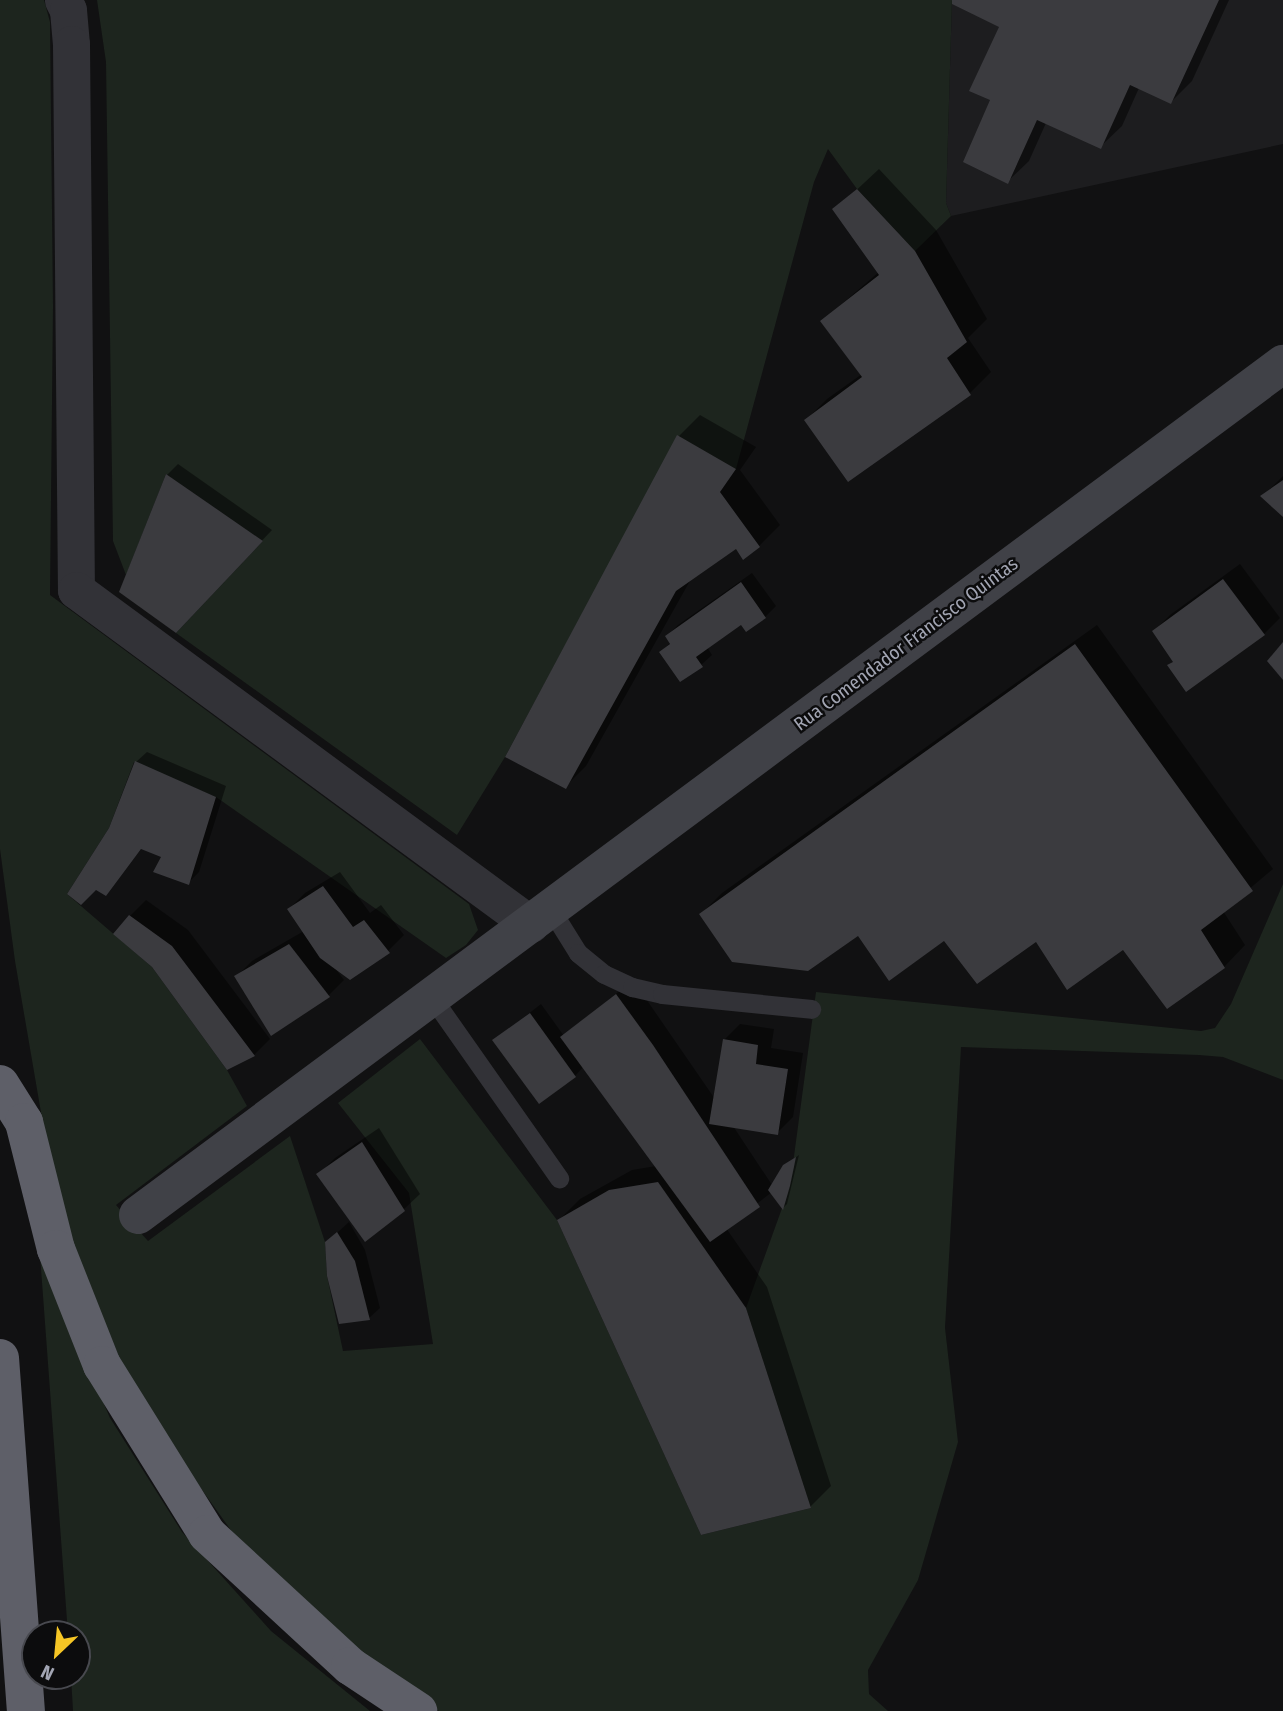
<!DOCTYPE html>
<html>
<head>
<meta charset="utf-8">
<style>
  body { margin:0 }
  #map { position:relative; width:1283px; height:1711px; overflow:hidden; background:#111112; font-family:"Fira Sans Condensed",sans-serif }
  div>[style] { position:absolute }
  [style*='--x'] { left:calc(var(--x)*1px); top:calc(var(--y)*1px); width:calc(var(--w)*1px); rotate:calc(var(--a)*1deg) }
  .built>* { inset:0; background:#1d1d1f }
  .green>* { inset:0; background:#1d251e }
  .shadow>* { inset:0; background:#0007 }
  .building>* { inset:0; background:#3b3b3f }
  .lane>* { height:19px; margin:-9.5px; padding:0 9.5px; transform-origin:9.5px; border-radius:9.5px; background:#323237 }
  .street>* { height:37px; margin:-18.5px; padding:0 18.5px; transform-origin:18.5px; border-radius:18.5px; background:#323237 }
  .secondary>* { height:38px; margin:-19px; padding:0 19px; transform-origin:19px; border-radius:19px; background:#404147 }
  .highway>* { height:38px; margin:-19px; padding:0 19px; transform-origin:19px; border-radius:19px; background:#5e5f68 }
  span { translate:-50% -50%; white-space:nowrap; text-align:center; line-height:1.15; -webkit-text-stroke:5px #0c0c0d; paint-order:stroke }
  .street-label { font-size:19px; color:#a2a5b3 }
  .north { position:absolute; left:21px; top:1620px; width:70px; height:70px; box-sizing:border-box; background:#0c0c0d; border:2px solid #48494f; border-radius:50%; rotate:206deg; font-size:19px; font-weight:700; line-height:28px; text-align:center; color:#a2a5b3 }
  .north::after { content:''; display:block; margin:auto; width:24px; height:32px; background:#f6c625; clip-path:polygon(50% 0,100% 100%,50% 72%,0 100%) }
</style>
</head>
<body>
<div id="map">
  <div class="built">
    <i style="clip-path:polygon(952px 0,1283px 0,1283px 144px,951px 216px,946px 203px)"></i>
  </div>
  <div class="green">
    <i style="clip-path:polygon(0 0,44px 0,50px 22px,53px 306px,50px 595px,469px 904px,478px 930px,466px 945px,446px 958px,216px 797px,134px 762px,109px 828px,67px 894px,152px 967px,227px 1070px,247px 1106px,116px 1205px,148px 1241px,290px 1136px,325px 1242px,327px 1276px,343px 1351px,433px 1344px,409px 1193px,338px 1103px,420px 1039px,557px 1220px,701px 1535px,811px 1508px,746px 1308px,790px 1186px,816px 992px,1201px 1031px,1215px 1028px,1231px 1004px,1283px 884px,1283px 1080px,1223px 1057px,1199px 1055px,961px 1047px,945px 1328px,958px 1442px,918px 1580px,868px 1670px,869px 1694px,888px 1711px,439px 1711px,410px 1693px,251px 1558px,138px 1401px,68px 1238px,43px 1124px,15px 961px,0 849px)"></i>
    <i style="clip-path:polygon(97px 0,952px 0,946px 203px,951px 216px,915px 251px,857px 189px,828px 149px,814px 182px,736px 469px,678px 436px,505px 757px,457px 835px,176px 633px,263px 541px,166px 474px,126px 575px,113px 541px,106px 62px)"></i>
    <i style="clip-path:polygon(40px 1255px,110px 1418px,182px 1532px,271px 1631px,370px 1711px,73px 1711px,71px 1676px,77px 1676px,77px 1634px,68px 1634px)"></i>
  </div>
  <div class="shadow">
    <i style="clip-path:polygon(954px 0,1229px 0,1192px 81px,1171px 102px,1139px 88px,1122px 126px,1100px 147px,1046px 123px,1029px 161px,1007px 182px,993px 100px,1001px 26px)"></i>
    <i style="clip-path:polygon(879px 169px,936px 230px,987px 319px,968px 338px,991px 372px,970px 393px,848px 480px,806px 420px,827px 399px,862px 374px,822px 321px,879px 272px,835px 210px)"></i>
    <i style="clip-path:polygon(700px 415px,756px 447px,740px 470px,780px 525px,759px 546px,736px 547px,691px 579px,586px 766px,565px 787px,679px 436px)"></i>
    <i style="clip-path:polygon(178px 464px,272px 530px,176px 631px,121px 591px,167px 475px)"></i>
    <i style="clip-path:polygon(1283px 476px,1283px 515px,1263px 496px)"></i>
    <i style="clip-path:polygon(1240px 564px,1280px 618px,1264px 634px,1175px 661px,1154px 631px,1170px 615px)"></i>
    <i style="clip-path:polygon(752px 573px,776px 606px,765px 617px,746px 630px,741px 622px,707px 647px,712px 655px,701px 665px,661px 652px,671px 642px,667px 636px,678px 625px)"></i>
    <i style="clip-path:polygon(1097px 625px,1273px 869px,1223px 911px,1245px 945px,1224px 967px,1167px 1007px,1124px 948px,1037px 940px,858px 934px,701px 914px,722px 893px)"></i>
    <i style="clip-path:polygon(147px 752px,226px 786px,199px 872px,188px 883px,163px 857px,142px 848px,105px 893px,110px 828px,136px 762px)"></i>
    <i style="clip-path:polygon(340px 872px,370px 913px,381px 905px,404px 935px,388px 951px,335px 968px,344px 980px,328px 996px,236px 977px,252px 961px,304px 931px,289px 909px,305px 893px)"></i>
    <i style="clip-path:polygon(146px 900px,188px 930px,270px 1039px,254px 1055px,153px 965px,130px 916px)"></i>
    <i style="clip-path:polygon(633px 980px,715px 1099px,724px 1040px,740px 1024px,774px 1029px,771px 1048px,803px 1053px,793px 1117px,777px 1133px,733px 1126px,772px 1185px,784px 1166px,799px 1155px,787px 1204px,783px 1208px,772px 1192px,726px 1228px,767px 1287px,831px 1486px,810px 1507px,559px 1220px,580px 1199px,632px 1170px,656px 1166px,584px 1066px,575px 1076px,495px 1040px,541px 1004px,564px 1036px)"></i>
    <i style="clip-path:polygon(379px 1128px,420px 1194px,403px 1210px,319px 1174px,335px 1158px)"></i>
    <i style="clip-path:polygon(349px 1222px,365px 1250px,380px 1308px,369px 1318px,326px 1243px)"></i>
  </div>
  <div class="building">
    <i style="clip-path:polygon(952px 0,1219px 0,1171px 104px,1130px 85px,1101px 149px,1037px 120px,1008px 184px,963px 162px,990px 100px,969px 91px,999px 27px,952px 4px)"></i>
    <i style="clip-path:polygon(857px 189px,915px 251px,967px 342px,947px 358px,971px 395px,848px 482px,804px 420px,862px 377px,820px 321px,879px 275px,832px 209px)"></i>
    <i style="clip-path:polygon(677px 435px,736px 469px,720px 492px,760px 547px,743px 560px,736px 549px,676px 591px,566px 789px,505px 757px)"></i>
    <i style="clip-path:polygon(166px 474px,263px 541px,176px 633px,119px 592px)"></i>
    <i style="clip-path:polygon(1283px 480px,1283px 517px,1260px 496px)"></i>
    <i style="clip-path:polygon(1223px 579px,1265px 635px,1186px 692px,1167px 665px,1173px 662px,1152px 631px)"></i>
    <i style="clip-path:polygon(741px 582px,766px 618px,746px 632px,741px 625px,696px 657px,703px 667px,680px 682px,659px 652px,670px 644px,665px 636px)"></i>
    <i style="clip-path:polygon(1283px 642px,1283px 680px,1267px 661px)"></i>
    <i style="clip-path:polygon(1075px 644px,1253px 891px,1201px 930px,1225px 968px,1167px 1009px,1123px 950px,1067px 990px,1036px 942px,977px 984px,944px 941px,889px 981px,858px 936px,808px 971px,732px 962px,699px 914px)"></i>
    <i style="clip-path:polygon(135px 761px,216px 797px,189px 885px,153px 872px,161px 857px,141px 849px,106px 896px,96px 890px,81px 905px,67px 894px,109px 828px)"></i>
    <i style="clip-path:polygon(323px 886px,353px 927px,364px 920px,390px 953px,350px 980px,320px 958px,287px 909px)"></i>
    <i style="clip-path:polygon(129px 915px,172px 946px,255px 1056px,227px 1070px,152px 967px,113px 934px)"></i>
    <i style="clip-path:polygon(289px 944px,330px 997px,271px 1036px,234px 976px)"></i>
    <i style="clip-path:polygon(616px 994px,653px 1045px,760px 1207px,710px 1242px,560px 1037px)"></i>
    <i style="clip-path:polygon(530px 1013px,576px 1077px,539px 1104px,492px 1040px)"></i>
    <i style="clip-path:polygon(723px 1039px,758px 1045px,756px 1064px,788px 1069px,778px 1135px,709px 1124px)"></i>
    <i style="clip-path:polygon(362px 1142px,405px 1211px,365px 1242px,316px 1174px)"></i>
    <i style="clip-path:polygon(796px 1157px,790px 1186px,783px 1210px,768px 1190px,783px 1165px)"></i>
    <i style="clip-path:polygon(658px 1182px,746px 1308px,811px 1508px,701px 1535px,557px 1220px,609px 1190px)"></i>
    <i style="clip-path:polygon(337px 1232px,355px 1261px,370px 1320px,339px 1324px,327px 1276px,325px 1242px)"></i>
  </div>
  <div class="lane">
    <i style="--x:550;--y:908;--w:53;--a:58.1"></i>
    <i style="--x:578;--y:953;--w:33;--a:39"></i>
    <i style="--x:604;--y:974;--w:31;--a:25"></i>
    <i style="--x:632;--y:987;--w:31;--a:13"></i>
    <i style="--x:662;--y:994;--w:150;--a:5.7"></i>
    <i style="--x:431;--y:996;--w:223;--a:54.9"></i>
  </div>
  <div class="street">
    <i style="--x:63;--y:0;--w:11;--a:63"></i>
    <i style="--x:68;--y:10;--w:34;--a:85"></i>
    <i style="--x:71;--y:44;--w:546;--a:89.48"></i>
    <i style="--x:76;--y:590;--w:564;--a:36.34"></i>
  </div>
  <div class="secondary">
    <i style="--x:138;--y:1215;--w:1427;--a:-36.62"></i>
  </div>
  <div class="highway">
    <i style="--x:0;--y:1084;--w:45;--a:57.7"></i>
    <i style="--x:24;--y:1122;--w:131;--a:75.9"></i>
    <i style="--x:56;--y:1249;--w:125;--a:68.4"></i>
    <i style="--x:102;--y:1365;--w:199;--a:58.1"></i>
    <i style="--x:207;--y:1534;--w:195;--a:42.7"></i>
    <i style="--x:350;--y:1666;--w:82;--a:33.5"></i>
    <i style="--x:0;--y:1358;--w:354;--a:85.8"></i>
  </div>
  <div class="street-label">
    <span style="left:906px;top:644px;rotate:-37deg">Rua Comendador Francisco Quintas</span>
  </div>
  <div class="north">N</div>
</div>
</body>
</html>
